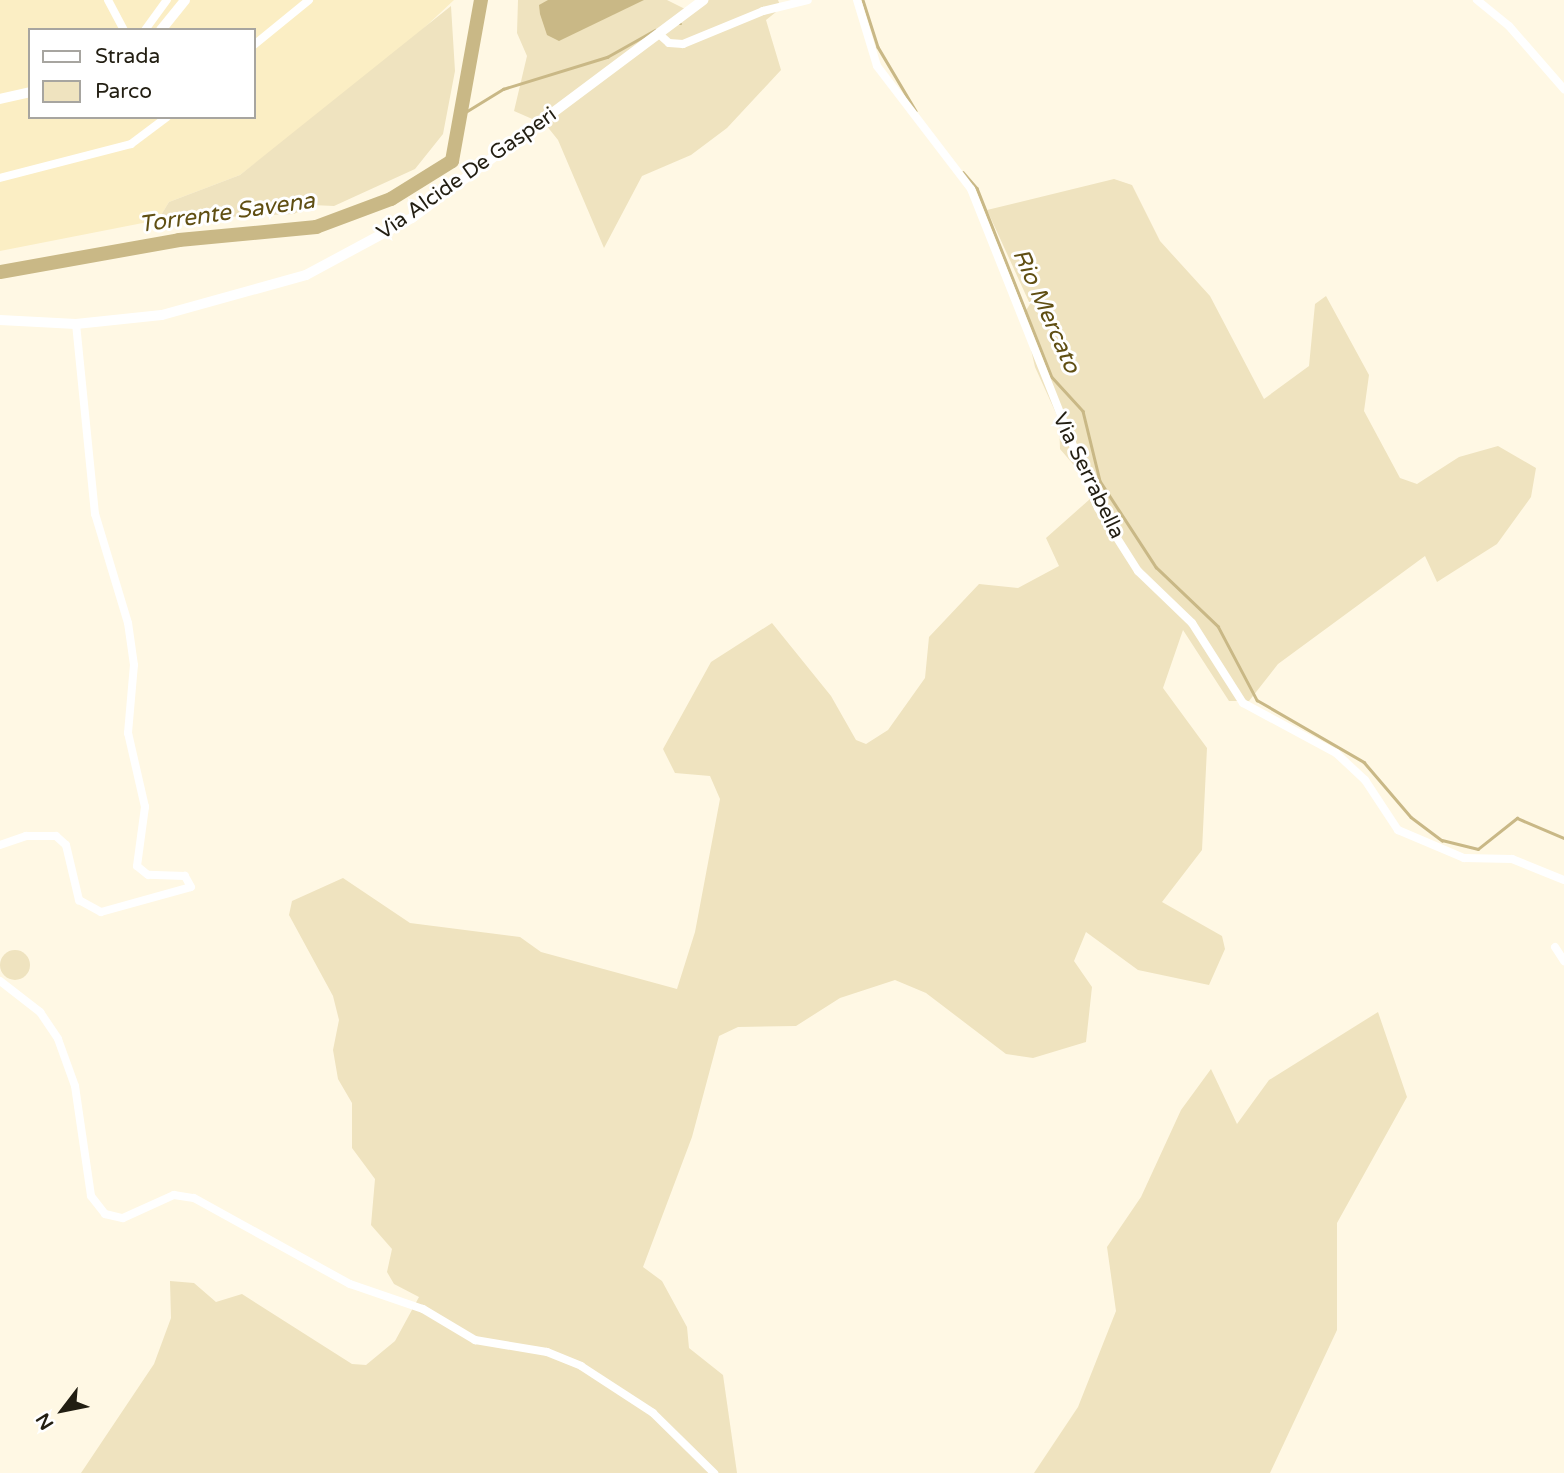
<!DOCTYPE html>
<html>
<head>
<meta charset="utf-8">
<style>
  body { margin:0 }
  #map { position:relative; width:1564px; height:1473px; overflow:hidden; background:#fff8e4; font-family:"Varela Round",sans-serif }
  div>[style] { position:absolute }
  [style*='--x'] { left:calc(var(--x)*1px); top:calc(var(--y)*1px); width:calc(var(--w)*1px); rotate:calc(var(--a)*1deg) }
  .built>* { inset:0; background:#fbeec4 }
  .green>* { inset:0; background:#efe3bf }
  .round { border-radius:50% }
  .water>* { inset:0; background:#c9b886 }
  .stream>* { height:2.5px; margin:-1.25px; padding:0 1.25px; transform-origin:1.25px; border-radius:1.25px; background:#c9b886 }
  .river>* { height:14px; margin:-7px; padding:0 7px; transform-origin:7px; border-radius:7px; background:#c9b886 }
  .minor>* { height:8px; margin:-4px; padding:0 4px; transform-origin:4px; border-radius:4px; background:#fff }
  .major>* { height:10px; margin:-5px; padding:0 5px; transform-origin:5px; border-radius:5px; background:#fff }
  span { translate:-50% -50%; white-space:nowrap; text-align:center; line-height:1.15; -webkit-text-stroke:6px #fff; paint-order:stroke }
  .street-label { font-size:21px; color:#221e12 }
  .water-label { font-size:23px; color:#604f13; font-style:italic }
  .legend { position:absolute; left:28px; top:28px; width:228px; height:91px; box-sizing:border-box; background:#fff; border:2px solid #a7a5a0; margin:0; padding:9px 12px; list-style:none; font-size:21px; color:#221e12 }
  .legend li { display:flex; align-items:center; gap:14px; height:35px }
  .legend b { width:35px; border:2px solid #a7a5a0 }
  .north { position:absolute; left:28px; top:1375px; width:70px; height:70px; -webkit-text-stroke:5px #fff; paint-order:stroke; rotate:238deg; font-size:19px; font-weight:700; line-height:28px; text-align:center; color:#221e12 }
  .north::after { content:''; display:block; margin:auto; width:24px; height:32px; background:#221e12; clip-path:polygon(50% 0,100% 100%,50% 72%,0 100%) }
</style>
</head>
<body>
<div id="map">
  <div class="built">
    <i style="clip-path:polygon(evenodd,0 0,454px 0,392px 58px,240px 175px,169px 202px,158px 220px,0 251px,0 0,30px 30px,254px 30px,254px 117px,30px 117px,30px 30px)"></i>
  </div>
  <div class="green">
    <i style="clip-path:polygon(518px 0,667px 0,691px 12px,708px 0,778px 0,781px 8px,766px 20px,781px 70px,727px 128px,691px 155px,642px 176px,604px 248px,558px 140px,546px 125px,514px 111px,527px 56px,517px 33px)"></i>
    <i style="clip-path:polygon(451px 6px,455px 71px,443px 134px,415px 169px,334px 206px,312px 205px,294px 214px,158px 220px,169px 202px,240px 175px)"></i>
    <i style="clip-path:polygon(1114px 179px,1132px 185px,1160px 241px,1210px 296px,1264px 399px,1309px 366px,1315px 304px,1326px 296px,1369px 375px,1364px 411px,1400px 478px,1417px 484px,1459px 457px,1498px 446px,1536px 468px,1531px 497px,1497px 544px,1437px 582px,1425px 556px,1278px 664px,1249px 701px,1229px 701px,1183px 630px,1163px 688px,1207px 748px,1202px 850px,1162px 902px,1222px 936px,1225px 949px,1209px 985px,1138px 970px,1086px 932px,1074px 961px,1092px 987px,1086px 1042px,1033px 1058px,1006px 1054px,926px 993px,895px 980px,840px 998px,796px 1026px,738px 1027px,719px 1036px,692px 1137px,643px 1267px,662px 1281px,687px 1327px,689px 1348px,723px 1375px,737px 1473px,81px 1473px,154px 1364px,171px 1318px,170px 1281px,194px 1283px,216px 1302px,242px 1294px,352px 1364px,366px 1365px,395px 1341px,419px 1297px,394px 1284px,387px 1272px,392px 1249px,371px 1225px,375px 1179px,352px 1148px,352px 1103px,338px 1079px,333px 1050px,339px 1020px,333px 996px,289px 915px,292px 901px,343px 878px,410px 923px,520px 937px,541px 952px,677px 989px,695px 932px,720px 799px,710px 776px,675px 773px,663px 749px,711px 662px,772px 623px,831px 696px,856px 740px,866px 744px,888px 730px,925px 678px,929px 637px,979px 584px,1018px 588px,1059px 566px,1046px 538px,1090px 499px,1084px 477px,1060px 449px,1059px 420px,1035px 367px,1023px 315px,1030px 304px,987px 210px)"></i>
    <i class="round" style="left:0;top:950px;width:30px;height:30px"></i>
    <i style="clip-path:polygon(1378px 1012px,1407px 1097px,1337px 1223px,1337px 1330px,1270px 1473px,1034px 1473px,1078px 1407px,1116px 1311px,1107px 1247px,1141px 1197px,1181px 1110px,1211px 1069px,1237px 1124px,1269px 1080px)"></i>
  </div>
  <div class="water">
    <i style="clip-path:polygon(548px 0,644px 0,559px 41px,547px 35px,540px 14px,539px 5px)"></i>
  </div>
  <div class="stream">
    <i style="--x:863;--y:0;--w:49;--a:72.3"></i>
    <i style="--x:878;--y:47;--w:74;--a:59.3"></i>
    <i style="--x:680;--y:24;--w:1;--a:0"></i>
    <i style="--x:459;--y:116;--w:52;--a:-31.5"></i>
    <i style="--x:503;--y:89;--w:109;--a:-17.1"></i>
    <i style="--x:607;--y:57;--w:55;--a:-29.4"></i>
    <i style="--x:963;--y:172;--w:21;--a:49"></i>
    <i style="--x:977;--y:188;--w:203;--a:68.4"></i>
    <i style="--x:1052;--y:377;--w:46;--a:47.6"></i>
    <i style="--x:1083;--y:411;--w:72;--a:76.3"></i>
    <i style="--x:1100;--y:481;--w:103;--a:56.9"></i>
    <i style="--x:1156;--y:567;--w:86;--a:43.6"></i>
    <i style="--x:1218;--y:626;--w:84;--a:62.2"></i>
    <i style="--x:1257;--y:700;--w:124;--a:30.1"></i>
    <i style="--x:1364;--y:762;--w:72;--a:49.5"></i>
    <i style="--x:1411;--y:817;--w:39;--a:37"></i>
    <i style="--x:1442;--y:840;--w:37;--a:14"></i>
    <i style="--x:1478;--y:849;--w:50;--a:-38.5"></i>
    <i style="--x:1517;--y:818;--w:51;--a:23.1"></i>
  </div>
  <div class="river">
    <i style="--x:0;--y:272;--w:182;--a:-10.1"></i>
    <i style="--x:179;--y:240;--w:138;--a:-5.4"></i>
    <i style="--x:316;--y:227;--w:80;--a:-20.5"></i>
    <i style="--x:391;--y:199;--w:72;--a:-31.9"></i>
    <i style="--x:452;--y:161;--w:164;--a:-79.8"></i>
  </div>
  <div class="minor">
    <i style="--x:108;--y:0;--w:34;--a:62"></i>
    <i style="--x:857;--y:0;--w:69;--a:73.1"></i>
    <i style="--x:877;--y:66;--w:155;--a:52.6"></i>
    <i style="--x:971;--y:189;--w:343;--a:68.3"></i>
    <i style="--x:1098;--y:508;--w:75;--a:57.6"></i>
    <i style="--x:1138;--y:571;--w:75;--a:43.9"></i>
    <i style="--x:1192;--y:623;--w:95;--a:57.5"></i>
    <i style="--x:1243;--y:703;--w:106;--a:28.3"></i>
    <i style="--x:1336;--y:753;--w:40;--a:43"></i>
    <i style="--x:1365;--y:780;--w:60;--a:56.6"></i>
    <i style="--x:1398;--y:830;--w:72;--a:23"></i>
    <i style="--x:1464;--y:858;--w:48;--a:1.2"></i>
    <i style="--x:1512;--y:859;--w:56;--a:22"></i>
    <i style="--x:1477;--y:0;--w:41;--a:39.1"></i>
    <i style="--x:1509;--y:26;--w:84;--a:48.9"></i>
    <i style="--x:145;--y:30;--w:37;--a:-54"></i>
    <i style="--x:659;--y:34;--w:13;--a:42"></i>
    <i style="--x:669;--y:43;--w:14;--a:4"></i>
    <i style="--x:683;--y:44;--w:87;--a:-22.4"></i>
    <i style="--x:763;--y:11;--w:46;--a:-13.7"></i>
    <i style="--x:254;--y:45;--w:71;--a:-39.3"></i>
    <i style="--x:0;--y:178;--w:135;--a:-14.5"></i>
    <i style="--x:131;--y:144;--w:45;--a:-36.9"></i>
    <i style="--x:0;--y:845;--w:28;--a:-19"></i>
    <i style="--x:26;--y:836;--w:30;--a:0"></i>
    <i style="--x:56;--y:836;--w:13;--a:42"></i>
    <i style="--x:66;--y:845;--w:57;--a:76.7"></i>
    <i style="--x:79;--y:900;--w:25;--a:29"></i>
    <i style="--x:101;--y:912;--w:93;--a:-15.5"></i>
    <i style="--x:191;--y:887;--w:13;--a:-119"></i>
    <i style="--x:185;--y:876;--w:37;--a:-178"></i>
    <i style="--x:148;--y:875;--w:14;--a:-141"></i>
    <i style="--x:137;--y:866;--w:60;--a:-82.3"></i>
    <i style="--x:145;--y:807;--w:76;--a:-102.9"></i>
    <i style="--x:128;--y:733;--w:68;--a:-85"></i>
    <i style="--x:134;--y:665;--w:42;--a:-98.1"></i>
    <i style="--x:128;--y:623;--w:114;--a:-106.8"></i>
    <i style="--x:95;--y:514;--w:191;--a:-95.7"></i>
    <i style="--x:1555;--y:947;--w:17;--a:57"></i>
    <i style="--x:0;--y:981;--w:51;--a:37.8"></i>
    <i style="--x:40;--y:1012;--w:32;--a:56"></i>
    <i style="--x:58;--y:1039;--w:50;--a:70.1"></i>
    <i style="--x:75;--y:1086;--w:111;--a:81.7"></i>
    <i style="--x:91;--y:1196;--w:23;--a:52"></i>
    <i style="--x:105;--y:1214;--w:18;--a:13"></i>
    <i style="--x:123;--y:1218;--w:56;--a:-24.3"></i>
    <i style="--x:174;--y:1195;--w:20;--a:9"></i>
    <i style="--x:194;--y:1198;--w:178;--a:28.9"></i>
    <i style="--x:350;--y:1284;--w:77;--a:18.9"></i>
    <i style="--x:423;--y:1309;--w:61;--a:30.8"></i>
    <i style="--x:475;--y:1340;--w:73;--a:9.5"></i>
    <i style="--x:547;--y:1352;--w:37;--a:22"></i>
    <i style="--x:581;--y:1366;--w:86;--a:33.1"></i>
    <i style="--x:653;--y:1413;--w:86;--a:44.5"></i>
  </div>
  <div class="major">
    <i style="--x:161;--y:30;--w:38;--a:-51"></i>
    <i style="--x:0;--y:99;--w:31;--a:-13"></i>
    <i style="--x:0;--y:320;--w:76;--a:3"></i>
    <i style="--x:76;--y:324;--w:86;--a:-6"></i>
    <i style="--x:162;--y:315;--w:149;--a:-15.5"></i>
    <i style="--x:306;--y:275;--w:120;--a:-28.3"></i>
    <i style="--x:412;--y:218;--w:364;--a:-36.8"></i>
  </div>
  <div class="street-label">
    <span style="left:467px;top:174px;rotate:-35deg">Via Alcide De Gasperi</span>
    <span style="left:1088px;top:476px;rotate:64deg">Via Serrabella</span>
  </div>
  <div class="water-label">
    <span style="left:227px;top:213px;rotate:-8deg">Torrente Savena</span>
    <span style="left:1046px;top:311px;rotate:66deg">Rio Mercato</span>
  </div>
  <ul class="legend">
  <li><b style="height:9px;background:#fff"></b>Strada</li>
  <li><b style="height:19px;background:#efe3bf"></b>Parco</li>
  </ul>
  <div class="north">N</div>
</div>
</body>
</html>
